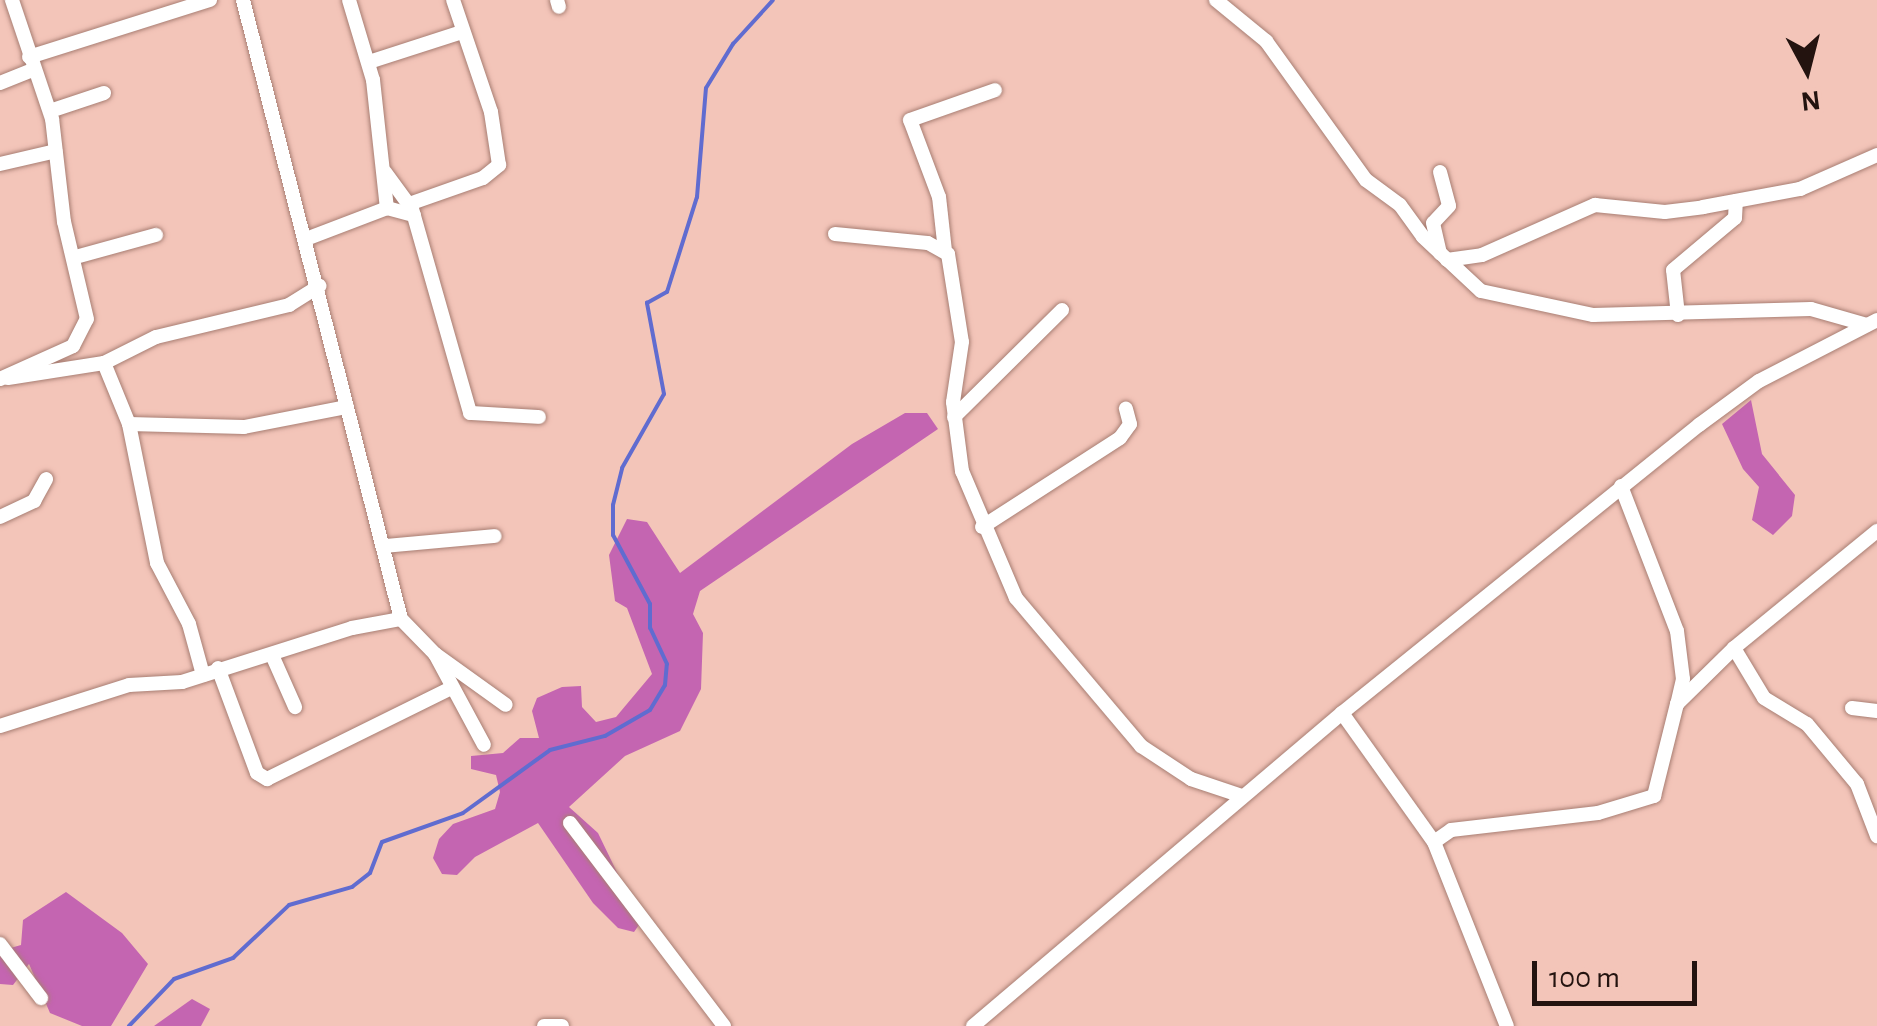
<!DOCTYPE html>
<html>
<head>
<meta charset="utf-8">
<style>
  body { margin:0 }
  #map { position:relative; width:1877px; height:1026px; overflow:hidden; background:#f3c5b9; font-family:"Alegreya Sans",sans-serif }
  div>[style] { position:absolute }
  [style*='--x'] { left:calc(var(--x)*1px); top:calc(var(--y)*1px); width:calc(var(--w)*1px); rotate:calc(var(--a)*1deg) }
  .forest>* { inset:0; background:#c465b1 }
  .stream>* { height:4px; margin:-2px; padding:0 2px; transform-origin:2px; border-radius:2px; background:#606cd0 }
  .roads { filter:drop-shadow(0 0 2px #a87e73) drop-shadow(0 0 2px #a87e73) }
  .minor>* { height:14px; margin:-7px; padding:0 7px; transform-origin:7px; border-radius:7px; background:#fff }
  span { translate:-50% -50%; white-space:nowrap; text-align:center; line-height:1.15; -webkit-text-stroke:8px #f3c5b9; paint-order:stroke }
  .north { position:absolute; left:1757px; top:20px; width:100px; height:100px; -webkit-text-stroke:8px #f3c5b9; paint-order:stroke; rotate:173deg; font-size:28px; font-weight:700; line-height:40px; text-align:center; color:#23130f }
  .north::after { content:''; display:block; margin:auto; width:35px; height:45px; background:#23130f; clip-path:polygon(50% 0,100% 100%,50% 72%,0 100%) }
  .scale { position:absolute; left:1532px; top:961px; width:165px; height:45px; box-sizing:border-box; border:5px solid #23130f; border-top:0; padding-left:12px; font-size:30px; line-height:35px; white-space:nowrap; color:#23130f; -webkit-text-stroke:8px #f3c5b9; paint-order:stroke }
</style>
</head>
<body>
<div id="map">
  <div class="forest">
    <i style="clip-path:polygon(1751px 400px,1762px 454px,1795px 495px,1792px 516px,1773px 535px,1752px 520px,1759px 487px,1743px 469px,1722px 424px)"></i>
    <i style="clip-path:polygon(905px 413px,927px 413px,938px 429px,700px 591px,693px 614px,703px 633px,701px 689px,680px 731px,625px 756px,569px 807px,598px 833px,641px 922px,634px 932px,618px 928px,593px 903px,538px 823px,475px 857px,457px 875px,442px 874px,433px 858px,439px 839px,453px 824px,495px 809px,500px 792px,496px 775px,471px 769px,471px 756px,503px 753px,520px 738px,539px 738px,532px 711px,537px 698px,562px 687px,581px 686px,582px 707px,596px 722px,616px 717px,652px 674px,627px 608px,615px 601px,609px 555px,627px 519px,647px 522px,680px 573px,852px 444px)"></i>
    <i style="clip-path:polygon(66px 892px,122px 933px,148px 964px,111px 1026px,82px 1026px,50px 1013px,29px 964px,13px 985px,0 984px,0 951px,21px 945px,23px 920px)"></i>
    <i style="clip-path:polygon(192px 999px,210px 1009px,201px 1026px,154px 1026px)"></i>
  </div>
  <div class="stream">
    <i style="--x:129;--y:1026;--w:65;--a:-46.2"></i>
    <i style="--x:174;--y:979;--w:63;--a:-19.6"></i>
    <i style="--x:233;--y:958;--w:77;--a:-43.4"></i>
    <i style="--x:289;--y:905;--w:66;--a:-15.9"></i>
    <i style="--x:352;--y:887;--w:23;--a:-38"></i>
    <i style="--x:370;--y:873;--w:33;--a:-69"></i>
    <i style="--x:382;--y:842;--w:86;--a:-19.7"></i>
    <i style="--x:463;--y:813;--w:107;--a:-35.9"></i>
    <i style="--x:550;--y:750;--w:57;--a:-14.3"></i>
    <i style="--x:605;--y:736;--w:52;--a:-30"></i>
    <i style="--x:650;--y:710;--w:29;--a:-59"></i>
    <i style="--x:665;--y:685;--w:21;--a:-85"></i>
    <i style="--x:667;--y:664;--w:40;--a:-115"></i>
    <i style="--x:650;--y:628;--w:24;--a:-90"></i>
    <i style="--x:650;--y:604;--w:78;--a:-118.2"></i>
    <i style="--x:613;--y:535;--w:30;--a:-90"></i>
    <i style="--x:613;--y:505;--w:38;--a:-76"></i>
    <i style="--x:622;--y:468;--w:85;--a:-60.4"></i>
    <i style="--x:664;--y:394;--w:93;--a:-100.6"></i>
    <i style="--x:647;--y:303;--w:23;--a:-29"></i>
    <i style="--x:667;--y:292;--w:100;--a:-72.5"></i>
    <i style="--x:697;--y:197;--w:109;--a:-85.3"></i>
    <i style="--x:706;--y:88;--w:52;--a:-58.5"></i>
    <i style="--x:733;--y:44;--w:59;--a:-47.7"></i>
  </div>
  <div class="roads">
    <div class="minor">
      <i style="--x:349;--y:0;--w:84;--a:73.3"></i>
      <i style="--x:373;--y:80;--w:129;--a:83.8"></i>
      <i style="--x:557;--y:0;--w:7;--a:74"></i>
      <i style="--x:1216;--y:0;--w:65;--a:39.4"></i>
      <i style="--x:1266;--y:41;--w:171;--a:54.3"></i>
      <i style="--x:1366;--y:180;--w:42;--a:36.3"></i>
      <i style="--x:1400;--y:205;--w:39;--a:54"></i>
      <i style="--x:1423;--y:237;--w:79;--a:43"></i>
      <i style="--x:1481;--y:291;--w:115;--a:12.1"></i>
      <i style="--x:1593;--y:315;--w:218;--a:-1.6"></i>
      <i style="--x:1811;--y:309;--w:58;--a:15.9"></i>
      <i style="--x:29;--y:57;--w:190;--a:-17.5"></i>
      <i style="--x:369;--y:62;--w:98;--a:-17.9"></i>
      <i style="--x:0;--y:83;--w:37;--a:-22"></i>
      <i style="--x:50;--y:111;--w:57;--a:-18.4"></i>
      <i style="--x:0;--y:164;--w:57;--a:-13.1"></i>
      <i style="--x:385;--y:172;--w:46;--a:53.9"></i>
      <i style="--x:412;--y:209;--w:212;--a:74.1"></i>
      <i style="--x:470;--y:413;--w:69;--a:3.3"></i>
      <i style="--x:1440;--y:172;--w:35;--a:75"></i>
      <i style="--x:1449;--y:206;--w:23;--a:133"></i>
      <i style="--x:1433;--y:223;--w:31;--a:77"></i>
      <i style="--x:409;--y:204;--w:78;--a:-19.4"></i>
      <i style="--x:483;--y:178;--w:21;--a:-39"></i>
      <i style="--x:499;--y:165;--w:54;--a:-98.6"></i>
      <i style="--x:491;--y:112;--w:118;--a:-108.7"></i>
      <i style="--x:835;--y:234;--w:93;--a:5.5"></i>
      <i style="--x:928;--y:243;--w:23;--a:29"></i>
      <i style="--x:948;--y:254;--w:89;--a:81"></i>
      <i style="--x:962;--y:342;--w:61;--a:98.5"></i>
      <i style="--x:953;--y:402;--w:70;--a:82.6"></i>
      <i style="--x:962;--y:471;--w:138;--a:67"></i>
      <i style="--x:1016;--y:598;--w:194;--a:49.8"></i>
      <i style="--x:1141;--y:746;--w:60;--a:33.4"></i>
      <i style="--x:1191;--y:779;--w:54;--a:18.4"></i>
      <i style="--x:306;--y:239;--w:87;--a:-20.9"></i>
      <i style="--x:387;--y:208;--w:28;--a:15"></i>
      <i style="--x:945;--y:251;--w:54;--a:-96.3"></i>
      <i style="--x:939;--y:197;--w:82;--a:-110.6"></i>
      <i style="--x:910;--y:120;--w:90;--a:-19.4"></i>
      <i style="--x:76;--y:257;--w:83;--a:-15.4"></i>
      <i style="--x:1447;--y:260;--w:35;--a:-8"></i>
      <i style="--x:1482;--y:255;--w:124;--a:-23.9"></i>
      <i style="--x:1595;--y:205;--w:70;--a:5.7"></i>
      <i style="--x:1665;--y:212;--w:38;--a:-7"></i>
      <i style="--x:1703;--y:207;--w:99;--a:-10.5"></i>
      <i style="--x:1800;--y:189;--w:84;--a:-23.8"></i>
      <i style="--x:1678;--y:315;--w:45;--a:-96.3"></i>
      <i style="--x:1673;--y:270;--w:81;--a:-40"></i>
      <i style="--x:1735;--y:218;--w:17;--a:-87"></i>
      <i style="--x:104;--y:363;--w:66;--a:67.7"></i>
      <i style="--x:129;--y:424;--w:142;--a:78.6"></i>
      <i style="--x:157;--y:563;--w:69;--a:62.3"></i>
      <i style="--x:189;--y:624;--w:53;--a:74.6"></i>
      <i style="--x:8;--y:378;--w:97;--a:-8.9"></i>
      <i style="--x:104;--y:363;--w:58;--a:-26.6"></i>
      <i style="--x:156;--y:337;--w:137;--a:-13.5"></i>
      <i style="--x:289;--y:305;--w:36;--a:-32"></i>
      <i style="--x:0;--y:379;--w:80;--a:-24.3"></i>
      <i style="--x:73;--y:346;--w:30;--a:-63"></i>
      <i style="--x:87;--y:319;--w:100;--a:-103.3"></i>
      <i style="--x:64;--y:222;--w:104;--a:-96.6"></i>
      <i style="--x:52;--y:119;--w:126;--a:-108.6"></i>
      <i style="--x:954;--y:417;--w:152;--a:-44.7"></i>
      <i style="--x:129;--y:424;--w:115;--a:1.5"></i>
      <i style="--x:244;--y:427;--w:105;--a:-11"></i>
      <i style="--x:1621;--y:486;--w:155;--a:68.9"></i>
      <i style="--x:1677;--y:631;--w:48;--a:82.9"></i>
      <i style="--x:1683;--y:679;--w:26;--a:103"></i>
      <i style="--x:0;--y:517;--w:38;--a:-25"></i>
      <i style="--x:34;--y:501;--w:25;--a:-61"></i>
      <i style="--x:982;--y:527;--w:164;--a:-32.8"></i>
      <i style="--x:1120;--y:438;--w:17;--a:-54"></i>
      <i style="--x:1130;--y:424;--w:16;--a:-105"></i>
      <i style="--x:385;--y:546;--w:110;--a:-5.2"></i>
      <i style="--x:401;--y:619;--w:49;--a:45.8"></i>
      <i style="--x:435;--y:654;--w:103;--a:61.7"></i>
      <i style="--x:1734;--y:648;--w:58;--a:59"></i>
      <i style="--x:1764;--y:698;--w:50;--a:31.2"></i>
      <i style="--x:1807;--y:724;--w:78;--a:50.2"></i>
      <i style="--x:1857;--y:784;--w:56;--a:69"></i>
      <i style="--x:435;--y:654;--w:87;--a:35.7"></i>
      <i style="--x:272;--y:655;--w:57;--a:66.1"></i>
      <i style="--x:218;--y:668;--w:112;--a:69.6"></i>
      <i style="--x:257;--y:773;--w:12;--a:31"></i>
      <i style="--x:267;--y:779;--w:205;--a:-26.3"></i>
      <i style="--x:1852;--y:708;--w:25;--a:7"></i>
      <i style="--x:1342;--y:713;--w:158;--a:54.5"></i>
      <i style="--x:1434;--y:842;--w:198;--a:68.4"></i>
      <i style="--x:0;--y:726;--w:135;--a:-17.6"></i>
      <i style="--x:129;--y:685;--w:53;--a:-3.2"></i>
      <i style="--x:182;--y:682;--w:178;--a:-17.6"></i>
      <i style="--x:352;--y:628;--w:50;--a:-10.4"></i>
      <i style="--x:401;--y:619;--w:639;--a:-104.32"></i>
      <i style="--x:570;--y:823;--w:255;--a:52.8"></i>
      <i style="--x:1434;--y:842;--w:21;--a:-35"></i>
      <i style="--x:1451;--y:830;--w:148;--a:-6.6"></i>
      <i style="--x:1598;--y:813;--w:59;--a:-16.9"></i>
      <i style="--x:1654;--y:796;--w:95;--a:-76"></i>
      <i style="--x:1677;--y:704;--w:80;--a:-44.5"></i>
      <i style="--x:1734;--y:648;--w:185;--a:-39.3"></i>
      <i style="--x:0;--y:944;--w:68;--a:52.8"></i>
      <i style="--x:544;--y:1026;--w:18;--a:0"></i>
      <i style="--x:973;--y:1026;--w:484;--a:-40.3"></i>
      <i style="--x:1342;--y:713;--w:459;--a:-38.9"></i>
      <i style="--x:1699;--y:425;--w:74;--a:-36.3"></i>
      <i style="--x:1759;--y:381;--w:133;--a:-27.3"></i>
    </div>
  </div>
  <div class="north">N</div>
  <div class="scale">100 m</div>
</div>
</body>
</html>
